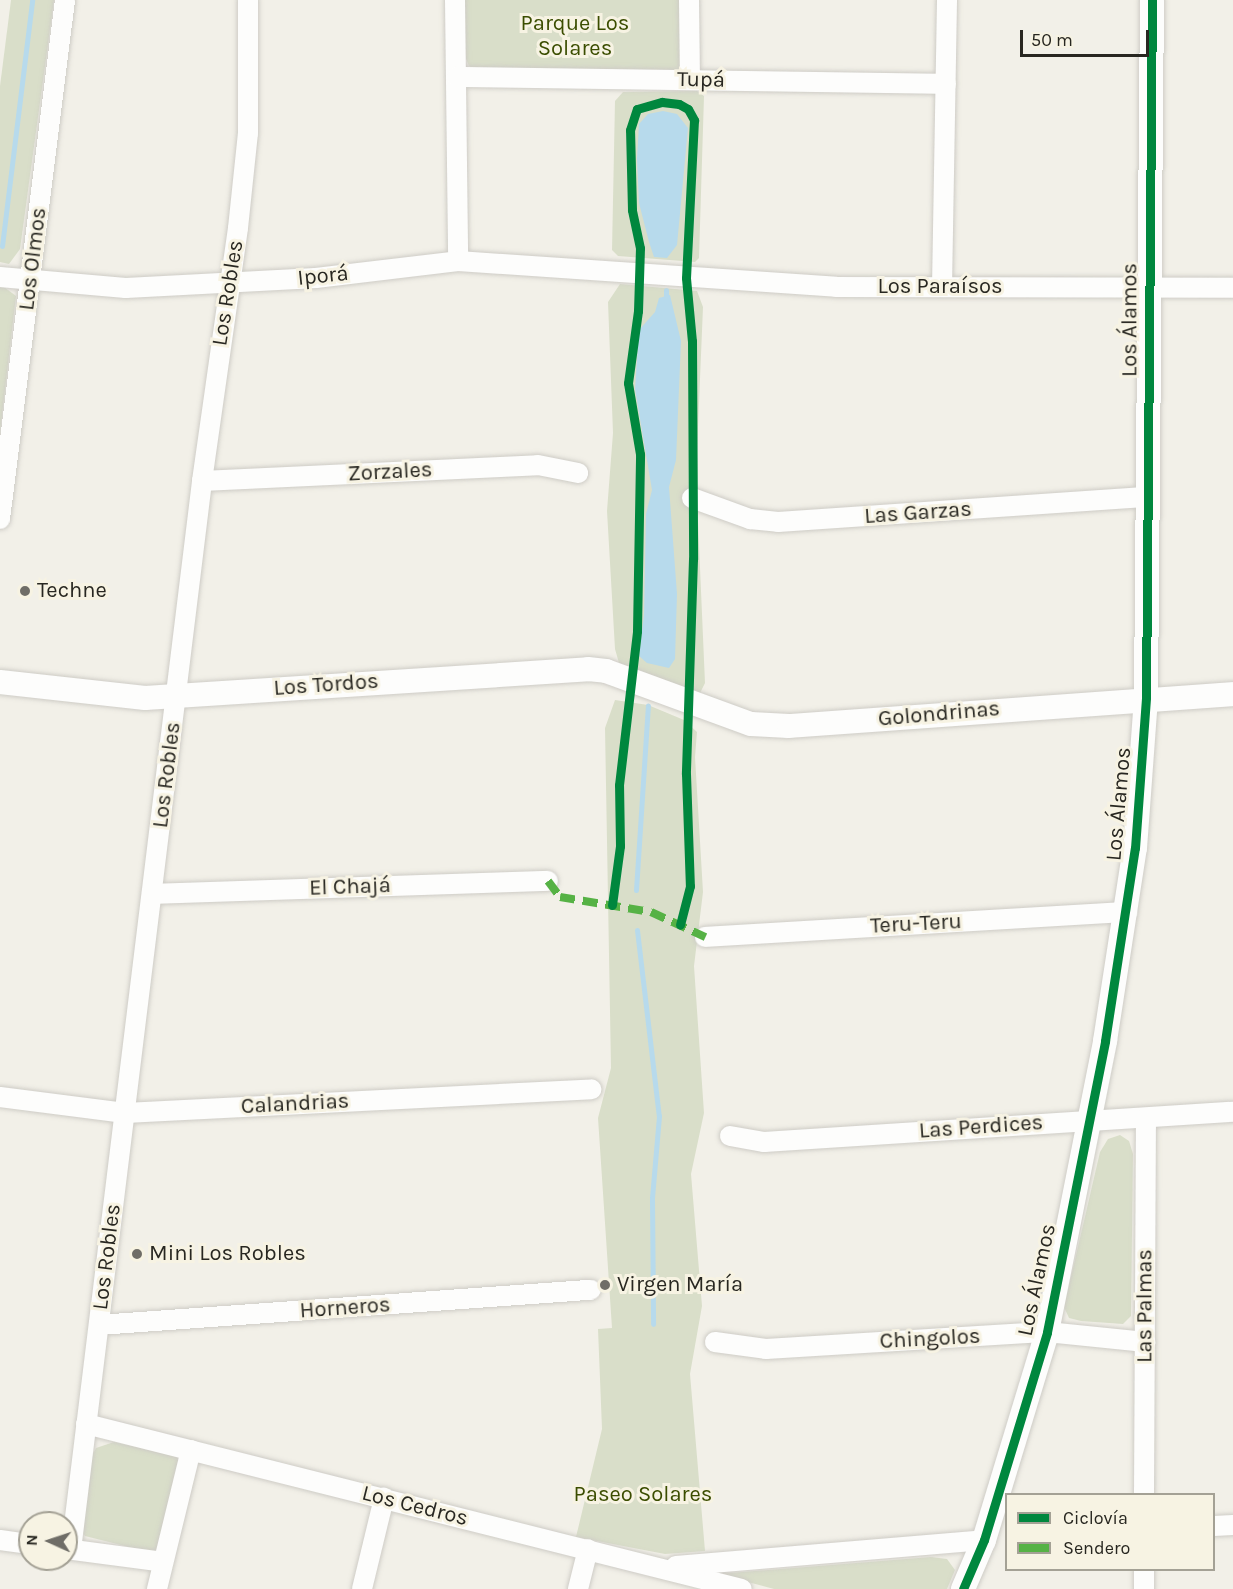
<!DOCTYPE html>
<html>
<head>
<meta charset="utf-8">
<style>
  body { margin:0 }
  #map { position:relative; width:1233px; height:1589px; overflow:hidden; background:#f2f0e8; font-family:Karla,sans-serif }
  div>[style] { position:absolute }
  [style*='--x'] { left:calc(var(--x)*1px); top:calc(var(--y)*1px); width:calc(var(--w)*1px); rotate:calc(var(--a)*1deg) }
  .green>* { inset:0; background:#d9dec9 }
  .water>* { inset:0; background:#b7daec }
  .stream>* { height:5px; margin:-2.5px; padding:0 2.5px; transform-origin:2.5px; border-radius:2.5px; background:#b7daec }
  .roads { filter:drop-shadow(0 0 2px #ceccc6) drop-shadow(0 0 2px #ceccc6) }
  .minor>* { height:20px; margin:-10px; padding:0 10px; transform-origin:10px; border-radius:10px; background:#fdfdfc }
  .tertiary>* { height:24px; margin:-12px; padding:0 12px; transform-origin:12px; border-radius:12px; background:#fdfdfc }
  .quiet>* { height:8px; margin-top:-4px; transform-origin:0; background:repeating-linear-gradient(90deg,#56b245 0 15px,transparent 0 23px) }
  .cycleway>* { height:9px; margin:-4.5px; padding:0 4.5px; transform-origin:4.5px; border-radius:4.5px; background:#00873e }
  .dots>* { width:16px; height:16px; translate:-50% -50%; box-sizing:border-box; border:3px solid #f7f3e3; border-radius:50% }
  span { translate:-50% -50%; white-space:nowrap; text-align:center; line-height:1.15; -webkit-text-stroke:6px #f7f3e3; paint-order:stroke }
  .park-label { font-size:22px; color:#3b4d00 }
  .street-label { font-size:22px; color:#282721 }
  .poi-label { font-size:22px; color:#282721 }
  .left { translate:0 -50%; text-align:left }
  .legend { position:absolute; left:1005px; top:1493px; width:210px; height:78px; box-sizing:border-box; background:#f7f3e3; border:2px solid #a4a195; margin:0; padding:8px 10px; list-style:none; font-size:18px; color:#282721 }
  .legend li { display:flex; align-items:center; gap:12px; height:30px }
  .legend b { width:30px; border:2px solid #a4a195 }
  .north { position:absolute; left:18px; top:1511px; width:60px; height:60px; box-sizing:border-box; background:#f7f3e3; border:2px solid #a4a195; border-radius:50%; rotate:273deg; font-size:16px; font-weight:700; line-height:24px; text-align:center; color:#282721 }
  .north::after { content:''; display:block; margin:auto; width:21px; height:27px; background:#6f6d67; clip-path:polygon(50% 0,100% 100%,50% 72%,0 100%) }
  .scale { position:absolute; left:1020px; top:30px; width:129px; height:27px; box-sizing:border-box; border:3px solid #282721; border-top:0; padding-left:8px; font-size:18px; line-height:21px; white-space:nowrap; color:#282721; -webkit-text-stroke:4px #f7f3e3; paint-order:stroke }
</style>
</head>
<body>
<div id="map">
  <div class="green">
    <i style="clip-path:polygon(11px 0,54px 0,20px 249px,9px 264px,0 262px,0 86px)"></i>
    <i style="clip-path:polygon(464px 0,683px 0,683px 64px,679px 71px,480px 71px,469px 66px,465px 56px)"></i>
    <i style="clip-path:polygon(697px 91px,704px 96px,699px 258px,695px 262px,618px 256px,612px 250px,615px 101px,623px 92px)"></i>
    <i style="clip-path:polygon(0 284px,16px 296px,0 432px)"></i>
    <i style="clip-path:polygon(620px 284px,697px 291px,703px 307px,696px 475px,705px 683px,700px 693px,619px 663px,615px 649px,607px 511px,613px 433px,608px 302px)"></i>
    <i style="clip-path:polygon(615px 700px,648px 705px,684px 720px,697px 732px,695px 757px,703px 892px,694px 966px,704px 1113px,691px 1174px,702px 1306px,690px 1374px,705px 1551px,665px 1554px,576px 1537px,602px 1429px,598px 1329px,612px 1328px,598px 1118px,611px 1068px,605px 728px)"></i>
    <i style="clip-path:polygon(1120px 1135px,1129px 1141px,1133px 1154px,1131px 1316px,1123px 1324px,1081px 1321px,1069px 1318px,1064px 1307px,1100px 1152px,1108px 1139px)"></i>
    <i style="clip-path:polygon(114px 1442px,176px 1456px,179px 1461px,159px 1548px,153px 1553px,85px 1536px,81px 1530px,92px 1456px,96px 1448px)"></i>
    <i style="clip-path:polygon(931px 1557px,947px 1559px,955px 1570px,947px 1589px,774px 1589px,717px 1574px)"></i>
  </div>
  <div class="water">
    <i style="clip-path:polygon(663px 111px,677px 114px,688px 128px,677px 245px,667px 258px,654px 257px,649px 242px,639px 203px,637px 159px,639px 124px,648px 114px)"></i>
    <i style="clip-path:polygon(670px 295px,681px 341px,676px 460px,669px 487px,677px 594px,675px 659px,669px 668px,647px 663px,639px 656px,644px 615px,646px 514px,652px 490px,635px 389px,639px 330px,655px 312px,659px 298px)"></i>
  </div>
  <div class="stream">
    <i style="--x:2;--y:246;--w:248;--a:-83"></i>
    <i style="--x:666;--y:301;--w:11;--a:-90"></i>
    <i style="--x:636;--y:890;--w:185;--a:-86.3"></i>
    <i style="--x:637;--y:930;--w:187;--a:83.3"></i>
    <i style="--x:659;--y:1116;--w:82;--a:94.9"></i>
    <i style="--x:652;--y:1198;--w:126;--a:89.5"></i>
  </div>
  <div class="roads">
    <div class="minor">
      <i style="--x:455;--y:0;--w:261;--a:89.3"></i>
      <i style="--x:689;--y:0;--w:80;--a:89.3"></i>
      <i style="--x:457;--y:77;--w:489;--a:0.8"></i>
      <i style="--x:0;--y:277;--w:126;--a:5"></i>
      <i style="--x:126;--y:288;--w:190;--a:-3"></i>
      <i style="--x:316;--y:278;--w:143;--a:-6.8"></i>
      <i style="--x:458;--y:261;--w:379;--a:3.9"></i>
      <i style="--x:836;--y:287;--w:397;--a:0.1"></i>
      <i style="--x:942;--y:287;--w:287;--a:-89"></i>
      <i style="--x:202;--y:481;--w:336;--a:-2.7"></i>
      <i style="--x:538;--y:465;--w:41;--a:11.3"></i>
      <i style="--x:692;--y:498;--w:62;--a:19.9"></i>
      <i style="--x:750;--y:519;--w:28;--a:6"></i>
      <i style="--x:778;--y:522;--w:371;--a:-3.9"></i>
      <i style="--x:0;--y:519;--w:523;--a:-82.86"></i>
      <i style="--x:152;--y:894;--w:396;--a:-1.9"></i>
      <i style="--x:705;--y:937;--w:423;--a:-3.4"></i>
      <i style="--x:0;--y:1097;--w:126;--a:7.3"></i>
      <i style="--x:125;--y:1113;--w:467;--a:-2.9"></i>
      <i style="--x:730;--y:1136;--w:35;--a:10"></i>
      <i style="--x:764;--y:1142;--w:470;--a:-3.7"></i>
      <i style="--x:99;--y:1325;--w:493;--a:-4.1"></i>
      <i style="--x:715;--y:1342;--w:51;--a:7.8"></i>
      <i style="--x:766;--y:1349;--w:282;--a:-3.5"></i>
      <i style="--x:1047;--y:1332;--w:99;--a:5.8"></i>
      <i style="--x:86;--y:1424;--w:676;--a:14.12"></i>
      <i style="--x:1144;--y:1494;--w:376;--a:-89.7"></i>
      <i style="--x:1214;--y:1526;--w:19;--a:-3"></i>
      <i style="--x:0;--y:1540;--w:30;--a:8"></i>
      <i style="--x:66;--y:1549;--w:98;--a:7.6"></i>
      <i style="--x:71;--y:1550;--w:1077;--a:-83.01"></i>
      <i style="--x:202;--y:481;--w:256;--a:-81.9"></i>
      <i style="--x:238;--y:228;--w:96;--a:-84"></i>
      <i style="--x:248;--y:133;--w:133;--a:-90"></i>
      <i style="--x:676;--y:1566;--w:309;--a:-4.8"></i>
      <i style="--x:157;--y:1589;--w:143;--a:-76.3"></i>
      <i style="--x:362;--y:1589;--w:94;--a:-76.4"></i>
      <i style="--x:578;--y:1589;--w:41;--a:-76"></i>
      <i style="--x:1144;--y:1589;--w:19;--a:-90"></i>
    </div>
    <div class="tertiary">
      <i style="--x:0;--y:682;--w:146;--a:6.3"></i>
      <i style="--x:145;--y:698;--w:444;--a:-3.7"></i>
      <i style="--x:588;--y:669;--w:18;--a:6"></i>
      <i style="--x:606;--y:671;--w:154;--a:20.1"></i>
      <i style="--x:751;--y:724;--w:38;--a:3"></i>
      <i style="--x:789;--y:726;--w:445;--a:-4.1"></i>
      <i style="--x:963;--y:1589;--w:53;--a:-66.8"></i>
      <i style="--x:984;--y:1540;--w:217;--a:-73.1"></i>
      <i style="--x:1047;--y:1332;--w:297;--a:-78.7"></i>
      <i style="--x:1105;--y:1041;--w:195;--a:-81.2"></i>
      <i style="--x:1135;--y:848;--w:151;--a:-85.8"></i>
      <i style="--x:1146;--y:697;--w:697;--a:-89.51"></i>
    </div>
  </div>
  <div class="quiet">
    <i style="--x:548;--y:881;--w:20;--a:53"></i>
    <i style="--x:560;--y:897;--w:92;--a:9.4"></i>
    <i style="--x:651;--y:912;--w:60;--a:24.8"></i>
  </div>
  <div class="cycleway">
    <i style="--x:612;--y:905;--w:60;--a:-82.3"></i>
    <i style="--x:620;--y:846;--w:61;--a:-90.9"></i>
    <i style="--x:619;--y:785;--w:155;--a:-83.3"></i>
    <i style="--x:637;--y:631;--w:177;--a:-89"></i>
    <i style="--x:640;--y:454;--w:72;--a:-99.6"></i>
    <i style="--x:628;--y:383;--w:73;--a:-82.1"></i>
    <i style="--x:638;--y:311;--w:63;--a:-88.2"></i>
    <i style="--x:640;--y:248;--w:39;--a:-102"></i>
    <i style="--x:632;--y:210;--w:80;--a:-91.4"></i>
    <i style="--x:630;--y:130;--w:22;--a:-72"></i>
    <i style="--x:637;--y:109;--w:26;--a:-16"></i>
    <i style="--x:662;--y:102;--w:17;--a:7"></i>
    <i style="--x:679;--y:104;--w:10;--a:29"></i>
    <i style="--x:688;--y:109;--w:13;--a:61"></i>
    <i style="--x:694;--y:120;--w:158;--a:92.9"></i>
    <i style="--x:686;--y:278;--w:63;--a:84.6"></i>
    <i style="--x:692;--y:341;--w:218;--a:89.7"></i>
    <i style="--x:693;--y:559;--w:215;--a:91.9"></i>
    <i style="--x:686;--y:774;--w:112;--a:88"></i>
    <i style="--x:690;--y:886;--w:40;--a:104.4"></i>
    <i style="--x:963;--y:1589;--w:53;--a:-66.8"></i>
    <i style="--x:984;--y:1540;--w:217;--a:-73.1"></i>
    <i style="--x:1047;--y:1332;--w:297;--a:-78.7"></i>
    <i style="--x:1105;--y:1041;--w:195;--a:-81.2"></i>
    <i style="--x:1135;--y:848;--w:151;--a:-85.8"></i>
    <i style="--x:1146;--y:697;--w:697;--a:-89.51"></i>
  </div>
  <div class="dots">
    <i style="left:25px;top:591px;background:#6f6d67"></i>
    <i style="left:137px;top:1254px;background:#6f6d67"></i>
    <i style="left:605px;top:1285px;background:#6f6d67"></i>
  </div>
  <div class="park-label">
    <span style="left:575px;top:36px">Parque Los<br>Solares</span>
    <span style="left:643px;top:1495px">Paseo Solares</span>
  </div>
  <div class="street-label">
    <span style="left:701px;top:80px;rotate:1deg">Tupá</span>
    <span style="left:33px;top:259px;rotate:-83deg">Los Olmos</span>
    <span style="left:323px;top:276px;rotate:-6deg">Iporá</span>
    <span style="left:940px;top:287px">Los Paraísos</span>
    <span style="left:228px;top:293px;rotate:-81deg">Los Robles</span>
    <span style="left:1130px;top:320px;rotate:-90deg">Los Álamos</span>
    <span style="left:390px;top:472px;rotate:-3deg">Zorzales</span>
    <span style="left:918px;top:513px;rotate:-4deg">Las Garzas</span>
    <span style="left:326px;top:685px;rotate:-4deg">Los Tordos</span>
    <span style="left:939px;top:714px;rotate:-5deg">Golondrinas</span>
    <span style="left:167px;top:775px;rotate:-83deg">Los Robles</span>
    <span style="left:1119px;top:804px;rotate:-85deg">Los Álamos</span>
    <span style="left:350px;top:887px;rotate:-2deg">El Chajá</span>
    <span style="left:916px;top:924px;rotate:-3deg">Teru-Teru</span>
    <span style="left:295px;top:1104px;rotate:-3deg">Calandrias</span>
    <span style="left:981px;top:1127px;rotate:-4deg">Las Perdices</span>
    <span style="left:107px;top:1257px;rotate:-83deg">Los Robles</span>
    <span style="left:1037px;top:1280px;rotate:-78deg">Los Álamos</span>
    <span style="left:1145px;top:1306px;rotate:-90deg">Las Palmas</span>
    <span style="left:345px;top:1308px;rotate:-4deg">Horneros</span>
    <span style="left:930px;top:1339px;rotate:-3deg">Chingolos</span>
    <span style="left:415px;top:1506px;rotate:14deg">Los Cedros</span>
  </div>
  <div class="poi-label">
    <span class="left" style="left:37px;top:591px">Techne</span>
    <span class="left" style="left:149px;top:1254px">Mini Los Robles</span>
    <span class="left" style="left:617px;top:1285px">Virgen María</span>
  </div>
  <ul class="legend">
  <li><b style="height:8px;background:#00873e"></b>Ciclovía</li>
  <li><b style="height:8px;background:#56b245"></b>Sendero</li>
  </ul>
  <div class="north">N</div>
  <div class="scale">50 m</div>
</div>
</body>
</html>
